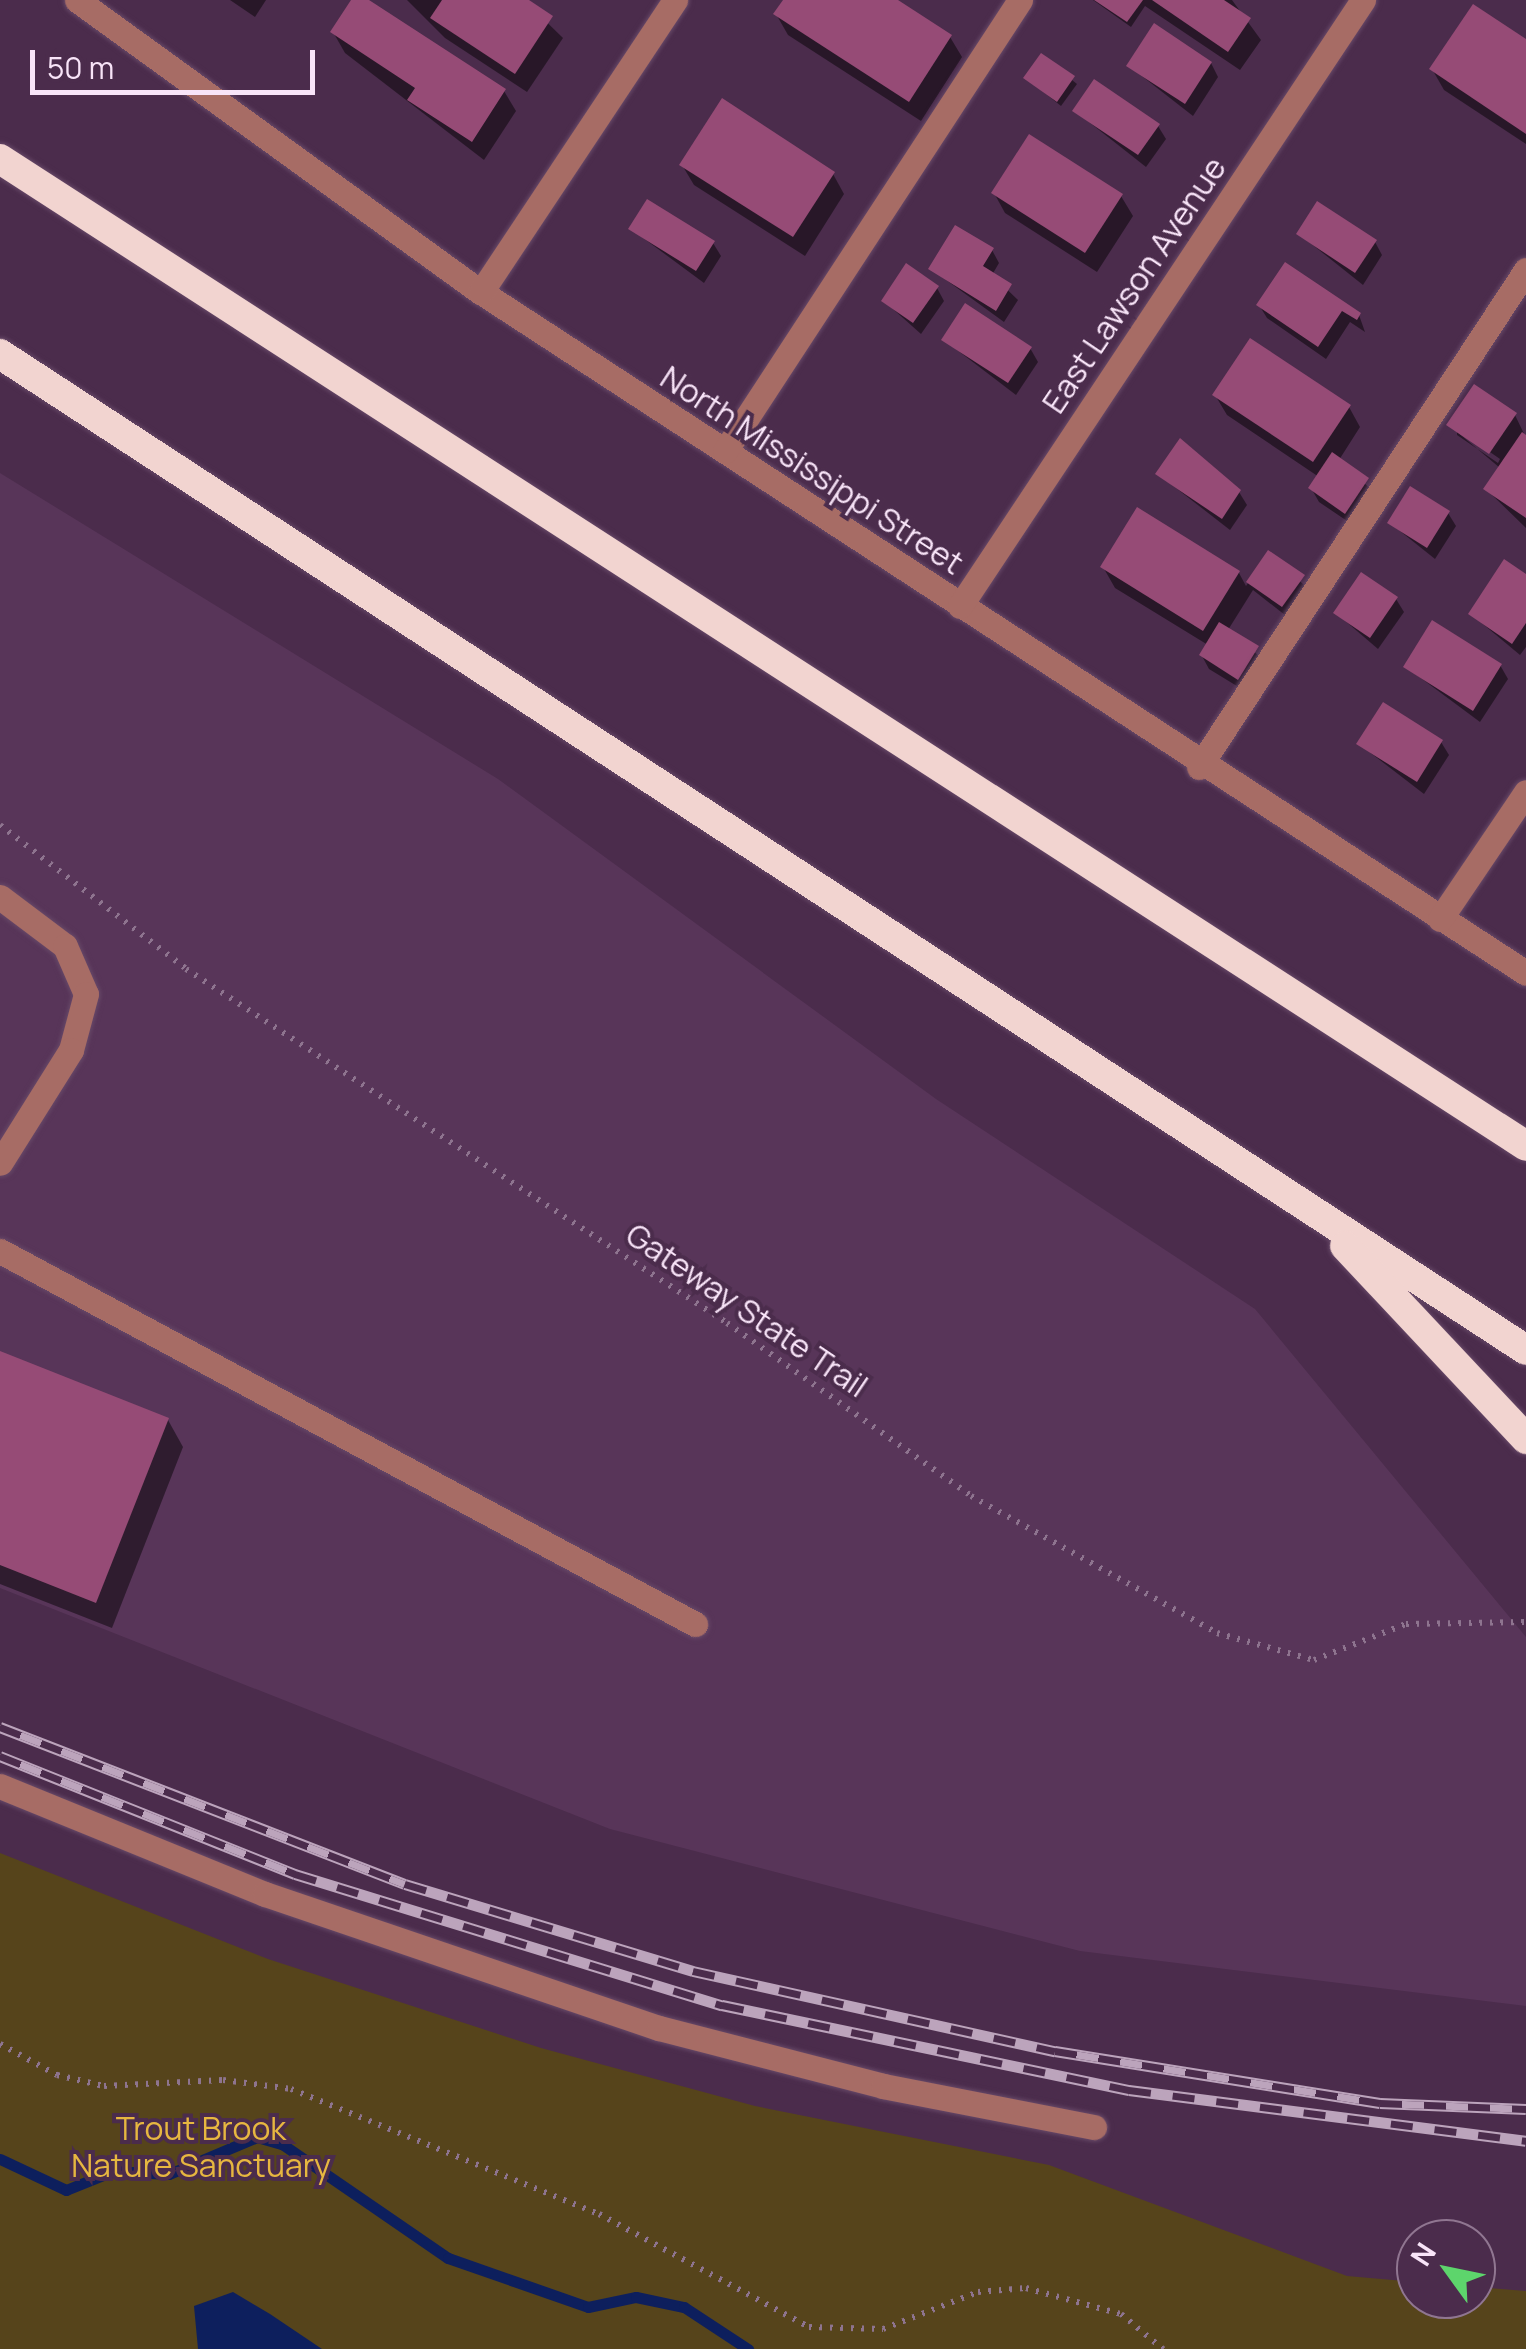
<!DOCTYPE html>
<html>
<head>
<meta charset="utf-8">
<style>
  body { margin:0 }
  #map { position:relative; width:1526px; height:2349px; overflow:hidden; background:#4b2c4c; font-family:Manrope,sans-serif }
  div>[style] { position:absolute }
  [style*='--x'] { left:calc(var(--x)*1px); top:calc(var(--y)*1px); width:calc(var(--w)*1px); rotate:calc(var(--a)*1deg) }
  .built>* { inset:0; background:#583559 }
  .green>* { inset:0; background:#56441b }
  .water>* { inset:0; background:#0d1f5d }
  .shadow>* { inset:0; background:#0007 }
  .stream>* { height:11px; margin:-5.5px; padding:0 5.5px; transform-origin:5.5px; border-radius:5.5px; background:#0d1f5d }
  .building>* { inset:0; background:#964b76 }
  .path>* { height:6px; margin-top:-3px; transform-origin:0; background:repeating-linear-gradient(90deg,#8e748f 0 2.5px,transparent 0 10.5px) }
  .roads { filter:drop-shadow(0 0 2px #674968) drop-shadow(0 0 2px #674968) }
  .minor>* { height:25px; margin:-12.5px; padding:0 12.5px; transform-origin:12.5px; border-radius:12.5px; background:#a76c65 }
  .highway>* { height:30px; margin:-15px; padding:0 15px; transform-origin:15px; border-radius:15px; background:#f2d4d0 }
  .rail>* { height:11px; margin-top:-5.5px; transform-origin:0; background:repeating-linear-gradient(90deg,#4b2c4c 0 22px,#bca4bc 0 44px); box-sizing:border-box; border-block:2px solid #bca4bc }
  span { translate:-50% -50%; white-space:nowrap; text-align:center; line-height:1.15; -webkit-text-stroke:8px #4b2c4c; paint-order:stroke }
  .street-label { font-size:32px; color:#f8e4f8 }
  .park-label { font-size:32px; color:#e7b740 }
  .north { position:absolute; left:1396px; top:2219px; width:100px; height:100px; box-sizing:border-box; background:#4b2c4c; border:2px solid #907691; border-radius:50%; rotate:303deg; font-size:28px; font-weight:700; line-height:40px; text-align:center; color:#f8e4f8 }
  .north::after { content:''; display:block; margin:auto; width:35px; height:45px; background:#5dd56c; clip-path:polygon(50% 0,100% 100%,50% 72%,0 100%) }
  .scale { position:absolute; left:30px; top:50px; width:285px; height:45px; box-sizing:border-box; border:5px solid #f8e4f8; border-top:0; padding-left:12px; font-size:30px; line-height:35px; white-space:nowrap; color:#f8e4f8; -webkit-text-stroke:8px #4b2c4c; paint-order:stroke }
</style>
</head>
<body>
<div id="map">
  <div class="built">
    <i style="clip-path:polygon(0 473px,498px 779px,936px 1099px,1255px 1309px,1526px 1637px,1526px 2006px,1080px 1951px,610px 1829px,0 1588px)"></i>
  </div>
  <div class="green">
    <i style="clip-path:polygon(0 1853px,268px 1959px,541px 2048px,755px 2106px,1049px 2165px,1347px 2276px,1416px 2282px,1416px 2299px,1476px 2299px,1476px 2287px,1526px 2291px,1526px 2349px,0 2349px)"></i>
  </div>
  <div class="water">
    <i style="clip-path:polygon(233px 2292px,270px 2314px,322px 2349px,198px 2349px,194px 2306px)"></i>
  </div>
  <div class="shadow">
    <i style="clip-path:polygon(230px 0,266px 0,255px 17px)"></i>
    <i style="clip-path:polygon(354px 0,504px 91px,516px 111px,484px 160px,345px 53px,333px 32px)"></i>
    <i style="clip-path:polygon(407px 0,524px 0,563px 38px,527px 92px,445px 38px)"></i>
    <i style="clip-path:polygon(786px 0,893px 0,950px 37px,962px 57px,921px 121px,788px 35px,776px 14px)"></i>
    <i style="clip-path:polygon(1232px 0,1261px 40px,1240px 70px,1145px 6px,1131px 27px,1093px 0)"></i>
    <i style="clip-path:polygon(1526px 42px,1526px 144px,1444px 90px,1432px 69px)"></i>
    <i style="clip-path:polygon(1042px 56px,1077px 84px,1061px 106px,1026px 78px)"></i>
    <i style="clip-path:polygon(1211px 63px,1218px 77px,1193px 116px,1129px 66px)"></i>
    <i style="clip-path:polygon(1075px 111px,1158px 126px,1166px 139px,1146px 167px)"></i>
    <i style="clip-path:polygon(682px 165px,833px 174px,844px 194px,805px 256px,694px 185px)"></i>
    <i style="clip-path:polygon(994px 193px,1121px 196px,1133px 216px,1097px 272px,1005px 213px)"></i>
    <i style="clip-path:polygon(631px 229px,713px 243px,721px 256px,704px 283px)"></i>
    <i style="clip-path:polygon(1299px 234px,1375px 242px,1382px 255px,1363px 285px)"></i>
    <i style="clip-path:polygon(992px 250px,999px 263px,992px 275px,1018px 300px,1004px 322px,931px 269px)"></i>
    <i style="clip-path:polygon(1286px 265px,1359px 315px,1365px 332px,1350px 322px,1326px 359px,1267px 318px,1259px 305px)"></i>
    <i style="clip-path:polygon(937px 288px,944px 301px,921px 334px,884px 301px)"></i>
    <i style="clip-path:polygon(944px 340px,1030px 348px,1038px 362px,1016px 395px)"></i>
    <i style="clip-path:polygon(1215px 395px,1349px 407px,1360px 427px,1339px 460px,1375px 493px,1353px 525px,1319px 502px,1311px 488px,1319px 477px,1227px 415px)"></i>
    <i style="clip-path:polygon(evenodd,1515px 415px,1526px 438px,1526px 528px,1486px 489px,1500px 468px,1449px 425px,1515px 415px,1457px 429px,1500px 459px,1498px 463px,1457px 435px,1457px 429px)"></i>
    <i style="clip-path:polygon(1158px 474px,1239px 492px,1247px 505px,1230px 530px)"></i>
    <i style="clip-path:polygon(1448px 513px,1456px 526px,1435px 559px,1390px 523px)"></i>
    <i style="clip-path:polygon(1268px 554px,1310px 590px,1290px 619px,1253px 590px,1228px 630px,1265px 661px,1245px 691px,1209px 669px,1202px 656px,1208px 645px,1115px 588px,1103px 567px,1239px 573px,1246px 586px)"></i>
    <i style="clip-path:polygon(1526px 577px,1526px 647px,1520px 655px,1471px 614px)"></i>
    <i style="clip-path:polygon(1396px 599px,1404px 612px,1378px 649px,1336px 613px)"></i>
    <i style="clip-path:polygon(1500px 665px,1508px 679px,1480px 722px,1406px 667px)"></i>
    <i style="clip-path:polygon(1441px 742px,1449px 755px,1424px 794px,1359px 744px)"></i>
    <i style="clip-path:polygon(0 1354px,168px 1420px,183px 1447px,112px 1628px,0 1584px)"></i>
  </div>
  <div class="stream">
    <i style="--x:0;--y:2159;--w:73;--a:25.2"></i>
    <i style="--x:66;--y:2190;--w:51;--a:-22"></i>
    <i style="--x:113;--y:2171;--w:56;--a:3.1"></i>
    <i style="--x:169;--y:2174;--w:95;--a:-22.8"></i>
    <i style="--x:257;--y:2137;--w:26;--a:16"></i>
    <i style="--x:282;--y:2144;--w:201;--a:34.5"></i>
    <i style="--x:448;--y:2258;--w:148;--a:19.3"></i>
    <i style="--x:588;--y:2307;--w:49;--a:-11.8"></i>
    <i style="--x:636;--y:2297;--w:49;--a:11.8"></i>
    <i style="--x:684;--y:2307;--w:77;--a:33.3"></i>
  </div>
  <div class="building">
    <i style="clip-path:polygon(351px 0,369px 0,506px 89px,472px 142px,407px 100px,415px 88px,330px 32px)"></i>
    <i style="clip-path:polygon(442px 0,529px 0,553px 16px,515px 74px,430px 18px)"></i>
    <i style="clip-path:polygon(783px 0,898px 0,952px 35px,909px 102px,773px 14px)"></i>
    <i style="clip-path:polygon(1094px 0,1143px 0,1127px 22px)"></i>
    <i style="clip-path:polygon(1152px 0,1224px 0,1251px 18px,1228px 52px)"></i>
    <i style="clip-path:polygon(1473px 4px,1526px 39px,1526px 134px,1429px 69px)"></i>
    <i style="clip-path:polygon(1154px 23px,1212px 62px,1185px 104px,1126px 66px)"></i>
    <i style="clip-path:polygon(1041px 53px,1075px 76px,1057px 102px,1023px 78px)"></i>
    <i style="clip-path:polygon(1094px 79px,1160px 124px,1138px 155px,1072px 111px)"></i>
    <i style="clip-path:polygon(722px 98px,835px 172px,793px 237px,679px 165px)"></i>
    <i style="clip-path:polygon(1029px 134px,1123px 194px,1085px 253px,991px 193px)"></i>
    <i style="clip-path:polygon(647px 199px,715px 241px,696px 271px,628px 229px)"></i>
    <i style="clip-path:polygon(1317px 201px,1377px 240px,1355px 273px,1296px 234px)"></i>
    <i style="clip-path:polygon(955px 225px,994px 248px,983px 266px,1012px 284px,996px 311px,928px 269px)"></i>
    <i style="clip-path:polygon(1285px 262px,1361px 313px,1357px 320px,1342px 311px,1318px 347px,1256px 305px)"></i>
    <i style="clip-path:polygon(906px 263px,939px 286px,913px 323px,881px 301px)"></i>
    <i style="clip-path:polygon(965px 303px,1032px 347px,1008px 383px,941px 340px)"></i>
    <i style="clip-path:polygon(1250px 338px,1351px 405px,1313px 462px,1212px 395px)"></i>
    <i style="clip-path:polygon(1474px 384px,1517px 413px,1489px 454px,1446px 425px)"></i>
    <i style="clip-path:polygon(1522px 432px,1526px 435px,1526px 518px,1483px 489px)"></i>
    <i style="clip-path:polygon(1180px 438px,1241px 490px,1222px 519px,1155px 474px)"></i>
    <i style="clip-path:polygon(1332px 452px,1369px 478px,1345px 514px,1308px 488px)"></i>
    <i style="clip-path:polygon(1410px 486px,1450px 511px,1427px 548px,1387px 523px)"></i>
    <i style="clip-path:polygon(1137px 507px,1240px 571px,1203px 631px,1100px 567px)"></i>
    <i style="clip-path:polygon(1268px 550px,1305px 575px,1282px 607px,1246px 582px)"></i>
    <i style="clip-path:polygon(1504px 559px,1526px 574px,1526px 623px,1512px 644px,1468px 614px)"></i>
    <i style="clip-path:polygon(1361px 572px,1398px 597px,1370px 638px,1333px 613px)"></i>
    <i style="clip-path:polygon(1432px 620px,1502px 664px,1473px 711px,1403px 667px)"></i>
    <i style="clip-path:polygon(1219px 622px,1259px 646px,1238px 680px,1199px 655px)"></i>
    <i style="clip-path:polygon(1383px 702px,1443px 740px,1417px 782px,1356px 744px)"></i>
    <i style="clip-path:polygon(0 1351px,169px 1418px,96px 1603px,0 1565px)"></i>
  </div>
  <div class="path">
    <i style="--x:0;--y:825;--w:235;--a:37.7"></i>
    <i style="--x:186;--y:969;--w:647;--a:33.2"></i>
    <i style="--x:727;--y:1323;--w:299;--a:35.3"></i>
    <i style="--x:971;--y:1496;--w:282;--a:29.1"></i>
    <i style="--x:1217;--y:1633;--w:101;--a:15.6"></i>
    <i style="--x:1314;--y:1660;--w:99;--a:-21.4"></i>
    <i style="--x:1406;--y:1624;--w:120;--a:-1"></i>
    <i style="--x:0;--y:2044;--w:65;--a:28.5"></i>
    <i style="--x:57;--y:2075;--w:48;--a:13.2"></i>
    <i style="--x:104;--y:2086;--w:119;--a:-2.9"></i>
    <i style="--x:223;--y:2080;--w:69;--a:7.5"></i>
    <i style="--x:291;--y:2089;--w:332;--a:22.1"></i>
    <i style="--x:599;--y:2214;--w:238;--a:28.3"></i>
    <i style="--x:809;--y:2327;--w:74;--a:1.5"></i>
    <i style="--x:883;--y:2329;--w:102;--a:-21.3"></i>
    <i style="--x:978;--y:2292;--w:48;--a:-4.8"></i>
    <i style="--x:1026;--y:2288;--w:98;--a:15.3"></i>
    <i style="--x:1121;--y:2314;--w:55;--a:39.8"></i>
  </div>
  <div class="roads">
    <div class="minor">
      <i style="--x:77;--y:0;--w:498;--a:35.9"></i>
      <i style="--x:481;--y:292;--w:1247;--a:33.09"></i>
      <i style="--x:481;--y:292;--w:351;--a:-56.4"></i>
      <i style="--x:725;--y:451;--w:539;--a:-56.81"></i>
      <i style="--x:960;--y:606;--w:728;--a:-56.38"></i>
      <i style="--x:1199;--y:767;--w:595;--a:-56.66"></i>
      <i style="--x:0;--y:897;--w:81;--a:37"></i>
      <i style="--x:65;--y:946;--w:52;--a:66.4"></i>
      <i style="--x:86;--y:994;--w:58;--a:105"></i>
      <i style="--x:71;--y:1050;--w:133;--a:122.1"></i>
      <i style="--x:1440;--y:919;--w:153;--a:-55.9"></i>
      <i style="--x:0;--y:1251;--w:789;--a:28.22"></i>
      <i style="--x:0;--y:1786;--w:286;--a:22.2"></i>
      <i style="--x:265;--y:1894;--w:416;--a:18.8"></i>
      <i style="--x:659;--y:2028;--w:231;--a:14.5"></i>
      <i style="--x:883;--y:2086;--w:215;--a:11"></i>
    </div>
    <div class="highway">
      <i style="--x:0;--y:159;--w:1817;--a:32.89"></i>
      <i style="--x:0;--y:354;--w:1822;--a:33.13"></i>
      <i style="--x:1345;--y:1246;--w:265;--a:46.8"></i>
    </div>
  </div>
  <div class="rail">
    <i style="--x:0;--y:1727;--w:434;--a:21.2"></i>
    <i style="--x:405;--y:1884;--w:301;--a:16.8"></i>
    <i style="--x:693;--y:1971;--w:371;--a:12.5"></i>
    <i style="--x:1055;--y:2051;--w:329;--a:9.1"></i>
    <i style="--x:1380;--y:2103;--w:146;--a:2.4"></i>
    <i style="--x:0;--y:1756;--w:318;--a:21.8"></i>
    <i style="--x:295;--y:1874;--w:447;--a:17.1"></i>
    <i style="--x:722;--y:2005;--w:416;--a:11.8"></i>
    <i style="--x:1129;--y:2090;--w:400;--a:7.3"></i>
  </div>
  <div class="street-label">
    <span style="left:1134px;top:285px;rotate:-56deg">East Lawson Avenue</span>
    <span style="left:812px;top:470px;rotate:33deg">North Mississippi Street</span>
    <span style="left:747px;top:1310px;rotate:34deg">Gateway State Trail</span>
  </div>
  <div class="park-label">
    <span style="left:201px;top:2147px">Trout Brook<br>Nature Sanctuary</span>
  </div>
  <div class="north">N</div>
  <div class="scale">50 m</div>
</div>
</body>
</html>
